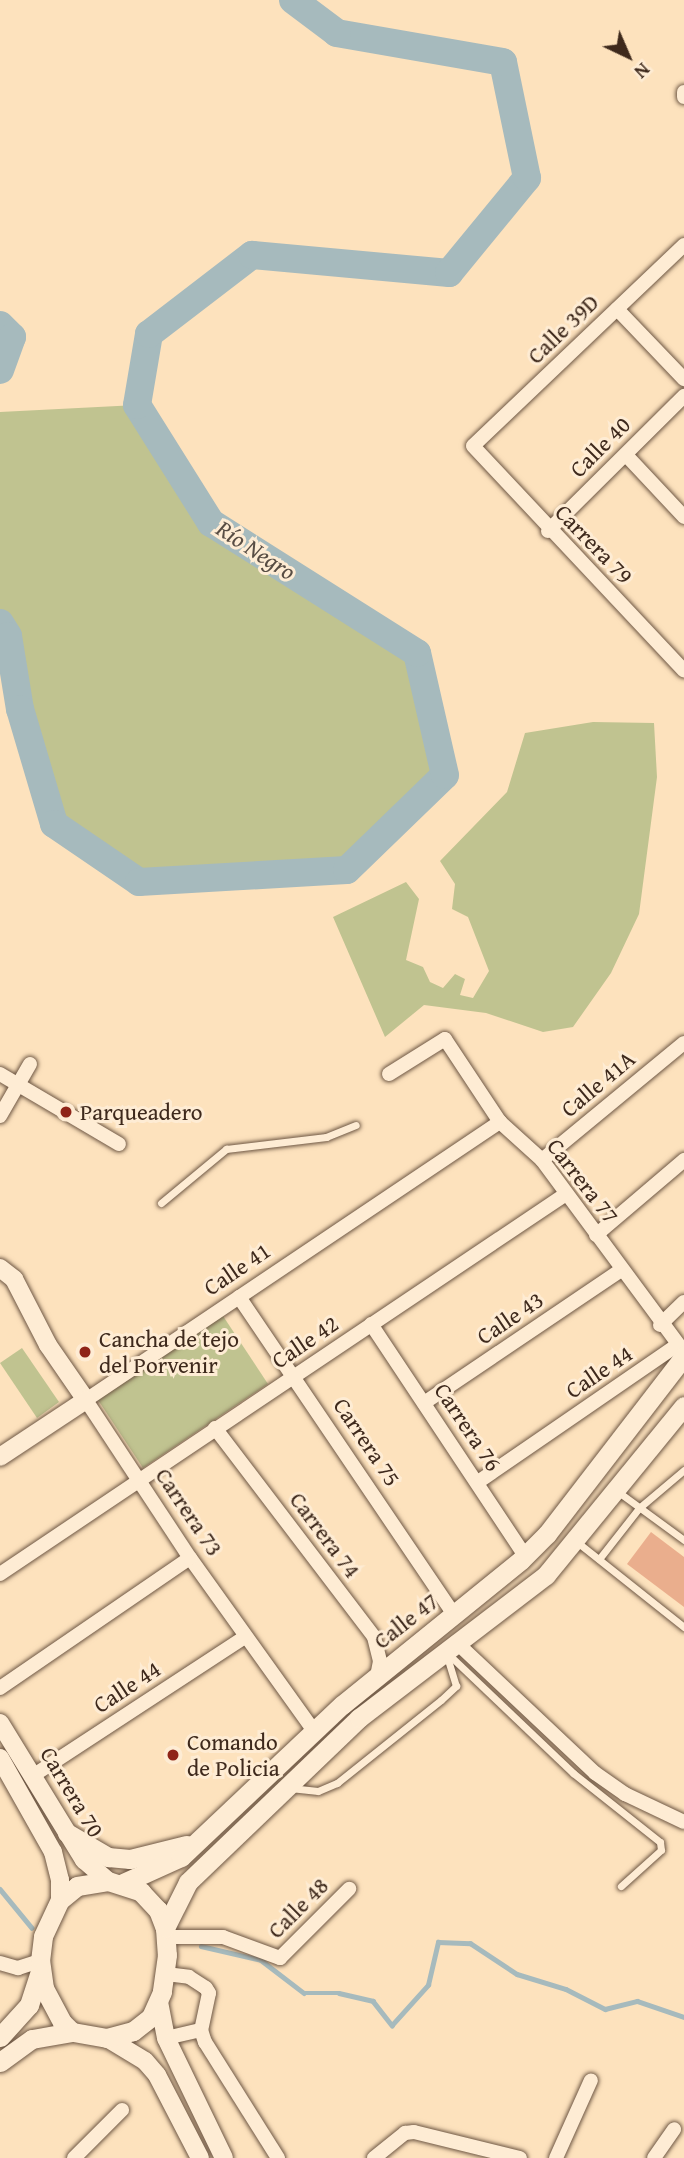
<!DOCTYPE html>
<html>
<head>
<meta charset="utf-8">
<style>
  body { margin:0 }
  #map { position:relative; width:684px; height:2158px; overflow:hidden; background:#fde2bd; font-family:"Gentium Book Plus",serif }
  div>[style] { position:absolute }
  [style*='--x'] { left:calc(var(--x)*1px); top:calc(var(--y)*1px); width:calc(var(--w)*1px); rotate:calc(var(--a)*1deg) }
  .green>* { inset:0; background:#c0c390 }
  .stream>* { height:4.5px; margin:-2.25px; padding:0 2.25px; transform-origin:2.25px; border-radius:2.25px; background:#a6babd }
  .river>* { height:28px; margin:-14px; padding:0 14px; transform-origin:14px; border-radius:14px; background:#a6babd }
  .building>* { inset:0; background:#eaae8d }
  .roads { filter:drop-shadow(0 0 2px #6e5744) drop-shadow(0 0 2px #6e5744) }
  .service>* { height:7px; margin:-3.5px; padding:0 3.5px; transform-origin:3.5px; border-radius:3.5px; background:#feecd4 }
  .minor>* { height:14px; margin:-7px; padding:0 7px; transform-origin:7px; border-radius:7px; background:#feecd4 }
  .tertiary>* { height:18px; margin:-9px; padding:0 9px; transform-origin:9px; border-radius:9px; background:#feecd4 }
  .secondary>* { height:19px; margin:-9.5px; padding:0 9.5px; transform-origin:9.5px; border-radius:9.5px; background:#feecd4 }
  .dots>* { width:19px; height:19px; translate:-50% -50%; box-sizing:border-box; border:4px solid #feecd4; border-radius:50% }
  span { translate:-50% -50%; white-space:nowrap; text-align:center; line-height:1.15; -webkit-text-stroke:6px #feecd4; paint-order:stroke }
  .street-label { font-size:23px; color:#3e291c }
  .poi-label { font-size:23px; color:#3e291c }
  .left { translate:0 -50%; text-align:left }
  .water-label { font-size:24px; color:#584d44; font-style:italic }
  .north { position:absolute; left:593px; top:21px; width:70px; height:70px; -webkit-text-stroke:5px #feecd4; paint-order:stroke; rotate:136deg; font-size:19px; font-weight:700; line-height:28px; text-align:center; color:#3e291c }
  .north::after { content:''; display:block; margin:auto; width:24px; height:32px; background:#3e291c; clip-path:polygon(50% 0,100% 100%,50% 72%,0 100%) }
</style>
</head>
<body>
<div id="map">
  <div class="green">
    <i style="clip-path:polygon(137px 405px,211px 523px,417px 653px,445px 775px,347px 870px,139px 882px,54px 824px,20px 709px,8px 636px,0 623px,0 412px)"></i>
    <i style="clip-path:polygon(593px 722px,654px 723px,657px 777px,639px 914px,611px 973px,573px 1027px,543px 1032px,486px 1013px,424px 1005px,385px 1037px,333px 917px,406px 882px,419px 899px,406px 960px,423px 967px,430px 982px,443px 988px,455px 974px,465px 979px,460px 995px,473px 998px,489px 971px,468px 917px,452px 909px,455px 884px,440px 861px,507px 792px,525px 733px)"></i>
    <i style="clip-path:polygon(223px 1316px,268px 1384px,143px 1468px,98px 1400px)"></i>
    <i style="clip-path:polygon(22px 1348px,59px 1402px,37px 1418px,0 1363px)"></i>
  </div>
  <div class="stream">
    <i style="--x:0;--y:1889;--w:50;--a:50.6"></i>
    <i style="--x:201;--y:1946;--w:62;--a:13.1"></i>
    <i style="--x:261;--y:1960;--w:54;--a:37.5"></i>
    <i style="--x:304;--y:1993;--w:35;--a:0"></i>
    <i style="--x:339;--y:1993;--w:35;--a:13"></i>
    <i style="--x:373;--y:2001;--w:31;--a:52"></i>
    <i style="--x:392;--y:2025;--w:54;--a:-48"></i>
    <i style="--x:428;--y:1985;--w:44;--a:-76.9"></i>
    <i style="--x:438;--y:1942;--w:32;--a:2"></i>
    <i style="--x:470;--y:1943;--w:56;--a:33.4"></i>
    <i style="--x:517;--y:1974;--w:51;--a:17"></i>
    <i style="--x:566;--y:1989;--w:44;--a:27.1"></i>
    <i style="--x:605;--y:2009;--w:33;--a:-14"></i>
    <i style="--x:637;--y:2001;--w:50;--a:18.8"></i>
  </div>
  <div class="river">
    <i style="--x:0;--y:325;--w:17;--a:45"></i>
    <i style="--x:12;--y:337;--w:35;--a:110"></i>
    <i style="--x:0;--y:623;--w:15;--a:58"></i>
    <i style="--x:8;--y:636;--w:74;--a:80.7"></i>
    <i style="--x:20;--y:709;--w:120;--a:73.5"></i>
    <i style="--x:54;--y:824;--w:103;--a:34.3"></i>
    <i style="--x:139;--y:882;--w:208;--a:-3.3"></i>
    <i style="--x:347;--y:870;--w:136;--a:-44.1"></i>
    <i style="--x:445;--y:775;--w:125;--a:-102.9"></i>
    <i style="--x:417;--y:653;--w:244;--a:-147.7"></i>
    <i style="--x:211;--y:523;--w:139;--a:-122.1"></i>
    <i style="--x:137;--y:405;--w:72;--a:-80.4"></i>
    <i style="--x:149;--y:334;--w:130;--a:-37.5"></i>
    <i style="--x:252;--y:255;--w:198;--a:5.2"></i>
    <i style="--x:449;--y:273;--w:123;--a:-50.6"></i>
    <i style="--x:527;--y:178;--w:118;--a:-101.7"></i>
    <i style="--x:503;--y:62;--w:169;--a:-170.1"></i>
    <i style="--x:337;--y:33;--w:55;--a:-143.1"></i>
  </div>
  <div class="building">
    <i style="clip-path:polygon(651px 1532px,684px 1557px,684px 1607px,627px 1564px)"></i>
  </div>
  <div class="roads">
    <div class="service">
      <i style="--x:161;--y:1203;--w:85;--a:-39.7"></i>
      <i style="--x:226;--y:1149;--w:101;--a:-6.8"></i>
      <i style="--x:326;--y:1137;--w:32;--a:-22"></i>
      <i style="--x:617;--y:1491;--w:83;--a:36.2"></i>
      <i style="--x:577;--y:1542;--w:137;--a:38.5"></i>
      <i style="--x:599;--y:1559;--w:65;--a:-51.9"></i>
      <i style="--x:639;--y:1508;--w:59;--a:-40.2"></i>
      <i style="--x:447;--y:1653;--w:174;--a:43.6"></i>
      <i style="--x:573;--y:1773;--w:111;--a:38.4"></i>
      <i style="--x:660;--y:1842;--w:8;--a:83"></i>
      <i style="--x:661;--y:1850;--w:54;--a:138"></i>
      <i style="--x:290;--y:1788;--w:28;--a:6"></i>
      <i style="--x:318;--y:1791;--w:21;--a:-23"></i>
      <i style="--x:337;--y:1783;--w:133;--a:-38.6"></i>
      <i style="--x:441;--y:1700;--w:21;--a:-43"></i>
      <i style="--x:456;--y:1686;--w:34;--a:-107"></i>
    </div>
    <div class="minor">
      <i style="--x:684;--y:92;--w:5;--a:90"></i>
      <i style="--x:684;--y:245;--w:291;--a:136.4"></i>
      <i style="--x:473;--y:446;--w:308;--a:46.8"></i>
      <i style="--x:617;--y:309;--w:97;--a:46.3"></i>
      <i style="--x:626;--y:455;--w:85;--a:46.9"></i>
      <i style="--x:548;--y:531;--w:192;--a:-44.8"></i>
      <i style="--x:0;--y:1074;--w:138;--a:30.5"></i>
      <i style="--x:389;--y:1074;--w:66;--a:-32"></i>
      <i style="--x:445;--y:1039;--w:100;--a:56.5"></i>
      <i style="--x:500;--y:1122;--w:57;--a:42.1"></i>
      <i style="--x:542;--y:1160;--w:239;--a:53.5"></i>
      <i style="--x:0;--y:1116;--w:60;--a:-60"></i>
      <i style="--x:542;--y:1160;--w:184;--a:-39.5"></i>
      <i style="--x:596;--y:1235;--w:116;--a:-40.4"></i>
      <i style="--x:239;--y:1297;--w:383;--a:55.9"></i>
      <i style="--x:371;--y:1324;--w:278;--a:56.4"></i>
      <i style="--x:660;--y:1325;--w:33;--a:-44"></i>
      <i style="--x:424;--y:1403;--w:238;--a:-34"></i>
      <i style="--x:215;--y:1428;--w:263;--a:52.7"></i>
      <i style="--x:374;--y:1637;--w:25;--a:76"></i>
      <i style="--x:380;--y:1661;--w:15;--a:101"></i>
      <i style="--x:478;--y:1482;--w:240;--a:-34.5"></i>
      <i style="--x:0;--y:1574;--w:682;--a:-33.88"></i>
      <i style="--x:456;--y:1642;--w:191;--a:43.3"></i>
      <i style="--x:595;--y:1773;--w:37;--a:35"></i>
      <i style="--x:625;--y:1794;--w:65;--a:25.4"></i>
      <i style="--x:0;--y:1688;--w:230;--a:-34.4"></i>
      <i style="--x:314;--y:1731;--w:213;--a:-125.6"></i>
      <i style="--x:190;--y:1558;--w:189;--a:-123.4"></i>
      <i style="--x:86;--y:1400;--w:499;--a:-33.9"></i>
      <i style="--x:34;--y:1775;--w:252;--a:-33.2"></i>
      <i style="--x:166;--y:1937;--w:57;--a:0"></i>
      <i style="--x:223;--y:1937;--w:61;--a:20.2"></i>
      <i style="--x:280;--y:1958;--w:98;--a:-45"></i>
      <i style="--x:0;--y:1963;--w:19;--a:16"></i>
      <i style="--x:18;--y:1968;--w:23;--a:-18"></i>
      <i style="--x:166;--y:1974;--w:23;--a:7"></i>
      <i style="--x:189;--y:1977;--w:20;--a:33"></i>
      <i style="--x:206;--y:1988;--w:6;--a:59"></i>
      <i style="--x:209;--y:1993;--w:38;--a:102"></i>
      <i style="--x:201;--y:2030;--w:13;--a:72"></i>
      <i style="--x:205;--y:2042;--w:137;--a:57.8"></i>
      <i style="--x:166;--y:2038;--w:36;--a:-13"></i>
      <i style="--x:74;--y:2158;--w:68;--a:-45"></i>
      <i style="--x:374;--y:2158;--w:40;--a:-39"></i>
      <i style="--x:405;--y:2133;--w:9;--a:-6"></i>
      <i style="--x:414;--y:2132;--w:109;--a:13.8"></i>
      <i style="--x:556;--y:2158;--w:85;--a:-65.8"></i>
      <i style="--x:654;--y:2158;--w:35;--a:-55"></i>
    </div>
    <div class="tertiary">
      <i style="--x:0;--y:1268;--w:18;--a:38"></i>
      <i style="--x:14;--y:1279;--w:74;--a:62.7"></i>
      <i style="--x:48;--y:1345;--w:67;--a:55.4"></i>
      <i style="--x:86;--y:1400;--w:103;--a:146.5"></i>
      <i style="--x:0;--y:1723;--w:161;--a:58.5"></i>
      <i style="--x:84;--y:1860;--w:32;--a:41"></i>
      <i style="--x:0;--y:1758;--w:108;--a:60.6"></i>
      <i style="--x:53;--y:1852;--w:29;--a:76"></i>
      <i style="--x:60;--y:1880;--w:20;--a:90"></i>
      <i style="--x:159;--y:2002;--w:37;--a:79"></i>
      <i style="--x:166;--y:2038;--w:133;--a:64.2"></i>
      <i style="--x:107;--y:2038;--w:44;--a:31.2"></i>
      <i style="--x:145;--y:2061;--w:18;--a:49"></i>
      <i style="--x:157;--y:2075;--w:93;--a:62.6"></i>
    </div>
    <div class="secondary">
      <i style="--x:67;--y:1833;--w:48;--a:30.3"></i>
      <i style="--x:108;--y:1857;--w:22;--a:5"></i>
      <i style="--x:130;--y:1859;--w:58;--a:-14"></i>
      <i style="--x:108;--y:1881;--w:35;--a:18"></i>
      <i style="--x:141;--y:1892;--w:25;--a:47"></i>
      <i style="--x:158;--y:1910;--w:19;--a:69"></i>
      <i style="--x:165;--y:1928;--w:27;--a:86"></i>
      <i style="--x:167;--y:1955;--w:37;--a:98"></i>
      <i style="--x:162;--y:1992;--w:27;--a:114"></i>
      <i style="--x:151;--y:2017;--w:23;--a:142"></i>
      <i style="--x:133;--y:2031;--w:27;--a:165"></i>
      <i style="--x:107;--y:2038;--w:36;--a:-170"></i>
      <i style="--x:72;--y:2032;--w:14;--a:-135"></i>
      <i style="--x:62;--y:2022;--w:38;--a:-118"></i>
      <i style="--x:44;--y:1988;--w:27;--a:-98"></i>
      <i style="--x:40;--y:1961;--w:25;--a:-83"></i>
      <i style="--x:43;--y:1936;--w:40;--a:-65"></i>
      <i style="--x:60;--y:1900;--w:22;--a:-39"></i>
      <i style="--x:77;--y:1886;--w:31;--a:-9"></i>
      <i style="--x:121;--y:1884;--w:66;--a:-24.2"></i>
      <i style="--x:181;--y:1857;--w:221;--a:-43.4"></i>
      <i style="--x:342;--y:1705;--w:230;--a:-39"></i>
      <i style="--x:521;--y:1560;--w:37;--a:-45"></i>
      <i style="--x:547;--y:1534;--w:225;--a:-52.4"></i>
      <i style="--x:165;--y:1928;--w:51;--a:-63.4"></i>
      <i style="--x:188;--y:1882;--w:237;--a:-43.8"></i>
      <i style="--x:359;--y:1718;--w:235;--a:-37.4"></i>
      <i style="--x:546;--y:1575;--w:218;--a:-50.8"></i>
      <i style="--x:0;--y:2037;--w:43;--a:-47.8"></i>
      <i style="--x:29;--y:2005;--w:35;--a:-72"></i>
      <i style="--x:0;--y:2062;--w:39;--a:-36"></i>
      <i style="--x:32;--y:2039;--w:41;--a:-9.9"></i>
    </div>
  </div>
  <div class="dots">
    <i style="left:66px;top:1112px;background:#8f2418"></i>
    <i style="left:85px;top:1352px;background:#8f2418"></i>
    <i style="left:173px;top:1755px;background:#8f2418"></i>
  </div>
  <div class="street-label">
    <span style="left:563px;top:329px;rotate:-44deg">Calle 39D</span>
    <span style="left:600px;top:447px;rotate:-45deg">Calle 40</span>
    <span style="left:594px;top:544px;rotate:46deg">Carrera 79</span>
    <span style="left:598px;top:1084px;rotate:-40deg">Calle 41A</span>
    <span style="left:583px;top:1181px;rotate:52deg">Carrera 77</span>
    <span style="left:237px;top:1269px;rotate:-34deg">Calle 41</span>
    <span style="left:510px;top:1318px;rotate:-34deg">Calle 43</span>
    <span style="left:305px;top:1342px;rotate:-34deg">Calle 42</span>
    <span style="left:599px;top:1372px;rotate:-34deg">Calle 44</span>
    <span style="left:468px;top:1427px;rotate:56deg">Carrera 76</span>
    <span style="left:367px;top:1442px;rotate:56deg">Carrera 75</span>
    <span style="left:189px;top:1512px;rotate:56deg">Carrera 73</span>
    <span style="left:325px;top:1535px;rotate:53deg">Carrera 74</span>
    <span style="left:406px;top:1621px;rotate:-38deg">Calle 47</span>
    <span style="left:127px;top:1687px;rotate:-33deg">Calle 44</span>
    <span style="left:72px;top:1792px;rotate:59deg">Carrera 70</span>
    <span style="left:298px;top:1908px;rotate:-45deg">Calle 48</span>
  </div>
  <div class="poi-label">
    <span class="left" style="left:80px;top:1112px">Parqueadero</span>
    <span class="left" style="left:99px;top:1352px">Cancha de tejo<br>del Porvenir</span>
    <span class="left" style="left:187px;top:1755px">Comando<br>de Policia</span>
  </div>
  <div class="water-label">
    <span style="left:256px;top:550px;rotate:33deg">Río Negro</span>
  </div>
  <div class="north">N</div>
</div>
</body>
</html>
